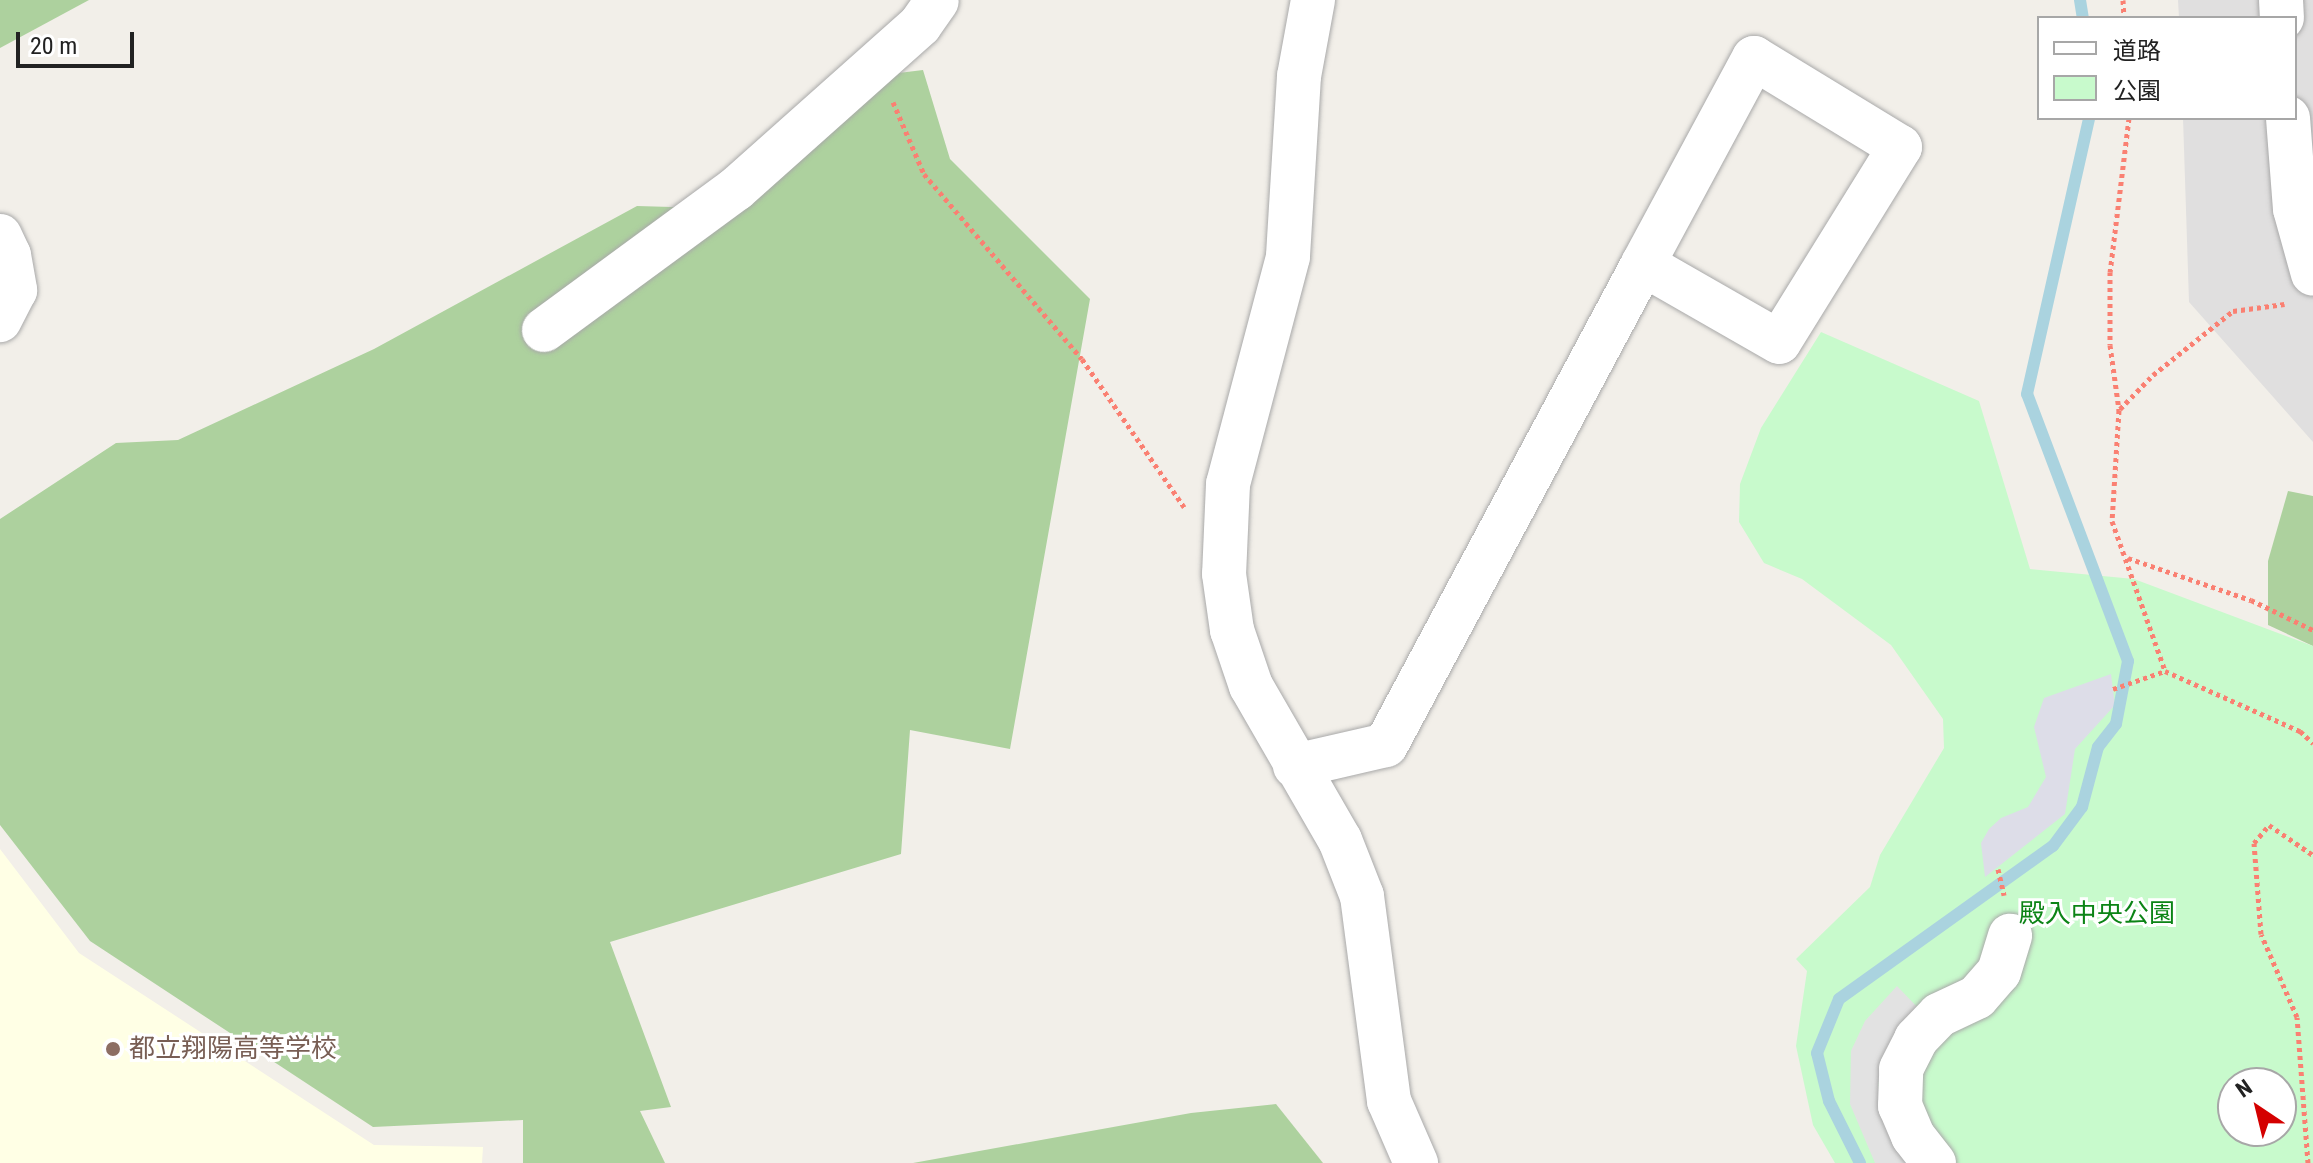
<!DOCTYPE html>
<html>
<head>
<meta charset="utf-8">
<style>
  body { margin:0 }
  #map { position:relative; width:2313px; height:1163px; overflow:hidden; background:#f2efe9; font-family:"Roboto Condensed","Noto Sans JP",sans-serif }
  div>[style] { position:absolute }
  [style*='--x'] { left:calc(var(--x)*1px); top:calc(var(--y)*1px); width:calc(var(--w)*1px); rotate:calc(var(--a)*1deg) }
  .residential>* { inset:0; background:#e0dfdf }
  .education>* { inset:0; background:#ffffe5 }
  .forest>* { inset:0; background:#add19e }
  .park>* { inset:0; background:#c8facc }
  .parking>* { inset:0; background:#e2e2e2 }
  .plaza>* { inset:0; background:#dddde8 }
  .stream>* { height:12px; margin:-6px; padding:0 6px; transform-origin:6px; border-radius:6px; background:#aad3df }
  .path>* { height:5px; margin-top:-2.5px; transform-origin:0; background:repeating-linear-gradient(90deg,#fa8072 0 4px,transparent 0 8px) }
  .roads { filter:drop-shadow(0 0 2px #a9a9a9) drop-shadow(0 0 2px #a9a9a9) }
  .minor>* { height:44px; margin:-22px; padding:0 22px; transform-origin:22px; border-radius:22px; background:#fff }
  .dots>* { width:22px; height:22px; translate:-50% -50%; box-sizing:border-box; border:4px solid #fff; border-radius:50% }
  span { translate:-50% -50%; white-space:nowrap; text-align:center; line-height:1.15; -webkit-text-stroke:6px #fff; paint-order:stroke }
  .park-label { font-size:26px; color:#0c8416 }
  .education-label { font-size:26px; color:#785e54 }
  .left { translate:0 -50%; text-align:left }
  .legend { position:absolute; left:2037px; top:16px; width:260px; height:104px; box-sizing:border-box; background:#fff; border:2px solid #a7a7a7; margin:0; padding:10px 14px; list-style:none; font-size:24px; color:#222 }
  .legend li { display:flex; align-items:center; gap:16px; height:40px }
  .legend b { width:40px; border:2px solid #a7a7a7 }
  .north { position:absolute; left:2217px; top:1067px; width:80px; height:80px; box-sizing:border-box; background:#fff; border:2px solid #a7a7a7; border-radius:50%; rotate:325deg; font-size:22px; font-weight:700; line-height:32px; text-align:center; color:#222 }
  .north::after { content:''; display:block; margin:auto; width:28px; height:36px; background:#d40000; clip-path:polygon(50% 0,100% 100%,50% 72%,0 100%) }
  .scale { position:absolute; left:16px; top:32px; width:118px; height:36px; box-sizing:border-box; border:4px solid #222; border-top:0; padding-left:10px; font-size:24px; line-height:28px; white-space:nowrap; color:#222; -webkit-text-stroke:6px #fff; paint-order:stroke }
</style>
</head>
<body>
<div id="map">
  <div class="residential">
    <i style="clip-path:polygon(2178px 0,2313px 0,2313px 442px,2189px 302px,2183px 118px,2295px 118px,2295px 18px,2179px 18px)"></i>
  </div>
  <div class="education">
    <i style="clip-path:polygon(0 849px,79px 953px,374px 1145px,483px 1147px,482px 1163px,0 1163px)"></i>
  </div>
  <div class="forest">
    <i style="clip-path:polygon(0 0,89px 0,0 48px)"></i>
    <i style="clip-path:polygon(923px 70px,950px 159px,1090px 299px,1010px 749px,910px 730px,901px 854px,610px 942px,671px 1107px,640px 1111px,665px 1163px,523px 1163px,523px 1120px,373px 1127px,90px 941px,0 825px,0 519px,116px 443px,178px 440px,374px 349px,637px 206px,706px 208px,850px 79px)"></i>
    <i style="clip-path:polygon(2288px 491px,2313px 496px,2313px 646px,2268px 625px,2268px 561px)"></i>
    <i style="clip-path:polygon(1276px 1104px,1323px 1163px,913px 1163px,1191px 1113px)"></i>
  </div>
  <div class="park">
    <i style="clip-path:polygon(evenodd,1821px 332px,1979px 401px,2030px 569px,2134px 579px,2313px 646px,2313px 1163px,1835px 1163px,1813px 1125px,1796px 1046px,1807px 971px,1796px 959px,1870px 887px,1880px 855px,1944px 748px,1943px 719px,1891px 645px,1802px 579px,1764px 563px,1739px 522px,1740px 484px,1761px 428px,1821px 332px,2233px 1083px,2281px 1083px,2281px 1131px,2233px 1131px,2233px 1083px)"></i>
  </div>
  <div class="parking">
    <i style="clip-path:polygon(1897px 986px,1921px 1011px,1884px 1059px,1878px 1085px,1885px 1114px,1913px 1163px,1875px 1163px,1850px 1104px,1851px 1051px,1865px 1021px)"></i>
  </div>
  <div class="plaza">
    <i style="clip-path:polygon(2111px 674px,2115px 705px,2075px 749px,2065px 814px,1985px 877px,1981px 843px,1989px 829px,2001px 818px,2028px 807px,2046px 777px,2034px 727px,2044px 698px)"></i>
  </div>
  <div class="stream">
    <i style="--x:2080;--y:0;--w:18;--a:81"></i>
    <i style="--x:1860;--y:1163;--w:69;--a:-116.6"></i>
    <i style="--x:1829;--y:1101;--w:49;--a:-104"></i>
    <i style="--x:1817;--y:1053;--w:58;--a:-67.8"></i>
    <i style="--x:1839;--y:999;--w:263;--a:-35.6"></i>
    <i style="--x:2053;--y:846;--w:49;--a:-53.4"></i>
    <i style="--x:2082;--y:807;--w:62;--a:-75.1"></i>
    <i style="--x:2098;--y:747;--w:29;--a:-52"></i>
    <i style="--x:2116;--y:724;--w:64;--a:-79.2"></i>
    <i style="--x:2128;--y:661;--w:285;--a:-110.7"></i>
    <i style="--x:2027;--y:394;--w:283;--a:-77.3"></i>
  </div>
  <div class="path">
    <i style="--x:2123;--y:0;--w:18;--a:87"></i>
    <i style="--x:893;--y:102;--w:78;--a:66.7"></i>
    <i style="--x:924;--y:174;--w:243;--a:49.5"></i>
    <i style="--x:1082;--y:359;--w:180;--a:55.4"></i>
    <i style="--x:2129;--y:118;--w:155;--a:97"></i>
    <i style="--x:2110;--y:272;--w:73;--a:90"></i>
    <i style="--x:2110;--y:345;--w:66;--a:82.1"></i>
    <i style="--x:2119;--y:410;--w:111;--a:93.6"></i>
    <i style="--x:2112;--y:521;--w:159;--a:70.5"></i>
    <i style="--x:2120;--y:409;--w:47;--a:-45.9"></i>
    <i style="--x:2153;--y:375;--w:102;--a:-38.7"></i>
    <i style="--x:2233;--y:311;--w:52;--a:-7.7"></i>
    <i style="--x:2128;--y:558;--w:130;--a:18.9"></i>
    <i style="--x:2251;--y:600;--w:69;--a:25.8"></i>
    <i style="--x:2113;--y:689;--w:55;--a:-19.1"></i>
    <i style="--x:2165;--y:671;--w:148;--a:24"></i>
    <i style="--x:2300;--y:731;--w:18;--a:43"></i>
    <i style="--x:1998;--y:869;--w:27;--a:77"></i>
    <i style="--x:2308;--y:1163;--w:146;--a:-94.3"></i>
    <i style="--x:2297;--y:1017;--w:90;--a:-113.4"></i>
    <i style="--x:2261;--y:934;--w:91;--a:-94.4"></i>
    <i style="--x:2254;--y:843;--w:23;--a:-50"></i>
    <i style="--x:2269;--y:825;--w:53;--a:34.3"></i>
  </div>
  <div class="roads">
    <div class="minor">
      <i style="--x:1313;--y:0;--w:77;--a:100.4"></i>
      <i style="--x:1299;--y:76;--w:181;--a:93.5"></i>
      <i style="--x:1288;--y:257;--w:235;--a:104.8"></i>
      <i style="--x:1228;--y:484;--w:90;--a:92.5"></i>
      <i style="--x:1224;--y:574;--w:57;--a:81.9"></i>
      <i style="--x:1232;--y:630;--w:59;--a:71.3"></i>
      <i style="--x:1251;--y:686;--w:178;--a:60"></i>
      <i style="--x:1340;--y:840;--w:60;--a:68.6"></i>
      <i style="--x:1362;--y:896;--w:207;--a:82.5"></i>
      <i style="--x:1389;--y:1101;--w:68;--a:66.5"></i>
      <i style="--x:2281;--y:0;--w:18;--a:87"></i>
      <i style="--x:2288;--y:118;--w:91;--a:85.6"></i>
      <i style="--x:2295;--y:209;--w:67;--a:74.5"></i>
      <i style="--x:0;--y:236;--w:21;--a:65"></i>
      <i style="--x:9;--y:255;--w:36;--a:80"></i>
      <i style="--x:15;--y:290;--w:34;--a:117"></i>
      <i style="--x:544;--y:330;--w:238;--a:-36.3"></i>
      <i style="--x:736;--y:189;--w:246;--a:-41.7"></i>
      <i style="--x:920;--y:25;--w:29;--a:-55"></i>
      <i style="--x:1295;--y:766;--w:93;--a:-13"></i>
      <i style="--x:1386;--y:745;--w:545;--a:-61.88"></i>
      <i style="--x:1643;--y:264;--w:234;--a:-61.7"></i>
      <i style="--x:1754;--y:58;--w:171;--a:31.4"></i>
      <i style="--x:1900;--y:147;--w:229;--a:121.8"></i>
      <i style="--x:1779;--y:342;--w:157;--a:-150.2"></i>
      <i style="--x:1934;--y:1163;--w:34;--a:-128"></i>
      <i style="--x:1913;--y:1136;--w:33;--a:-113"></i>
      <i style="--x:1900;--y:1106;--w:37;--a:-88"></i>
      <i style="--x:1901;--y:1069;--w:34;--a:-63"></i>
      <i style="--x:1916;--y:1039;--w:33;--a:-46"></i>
      <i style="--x:1939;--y:1015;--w:42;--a:-25.3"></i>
      <i style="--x:1977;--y:997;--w:33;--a:-49"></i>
      <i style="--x:1999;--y:972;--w:38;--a:-73"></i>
    </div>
  </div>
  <div class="dots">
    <i style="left:113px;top:1049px;background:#8d6e63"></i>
  </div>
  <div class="park-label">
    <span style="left:2097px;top:914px">殿入中央公園</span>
  </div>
  <div class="education-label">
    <span class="left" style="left:129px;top:1049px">都立翔陽高等学校</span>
  </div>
  <ul class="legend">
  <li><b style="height:10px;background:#fff"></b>道路</li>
  <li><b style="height:22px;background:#c8facc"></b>公園</li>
  </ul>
  <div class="north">N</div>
  <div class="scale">20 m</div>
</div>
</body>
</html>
